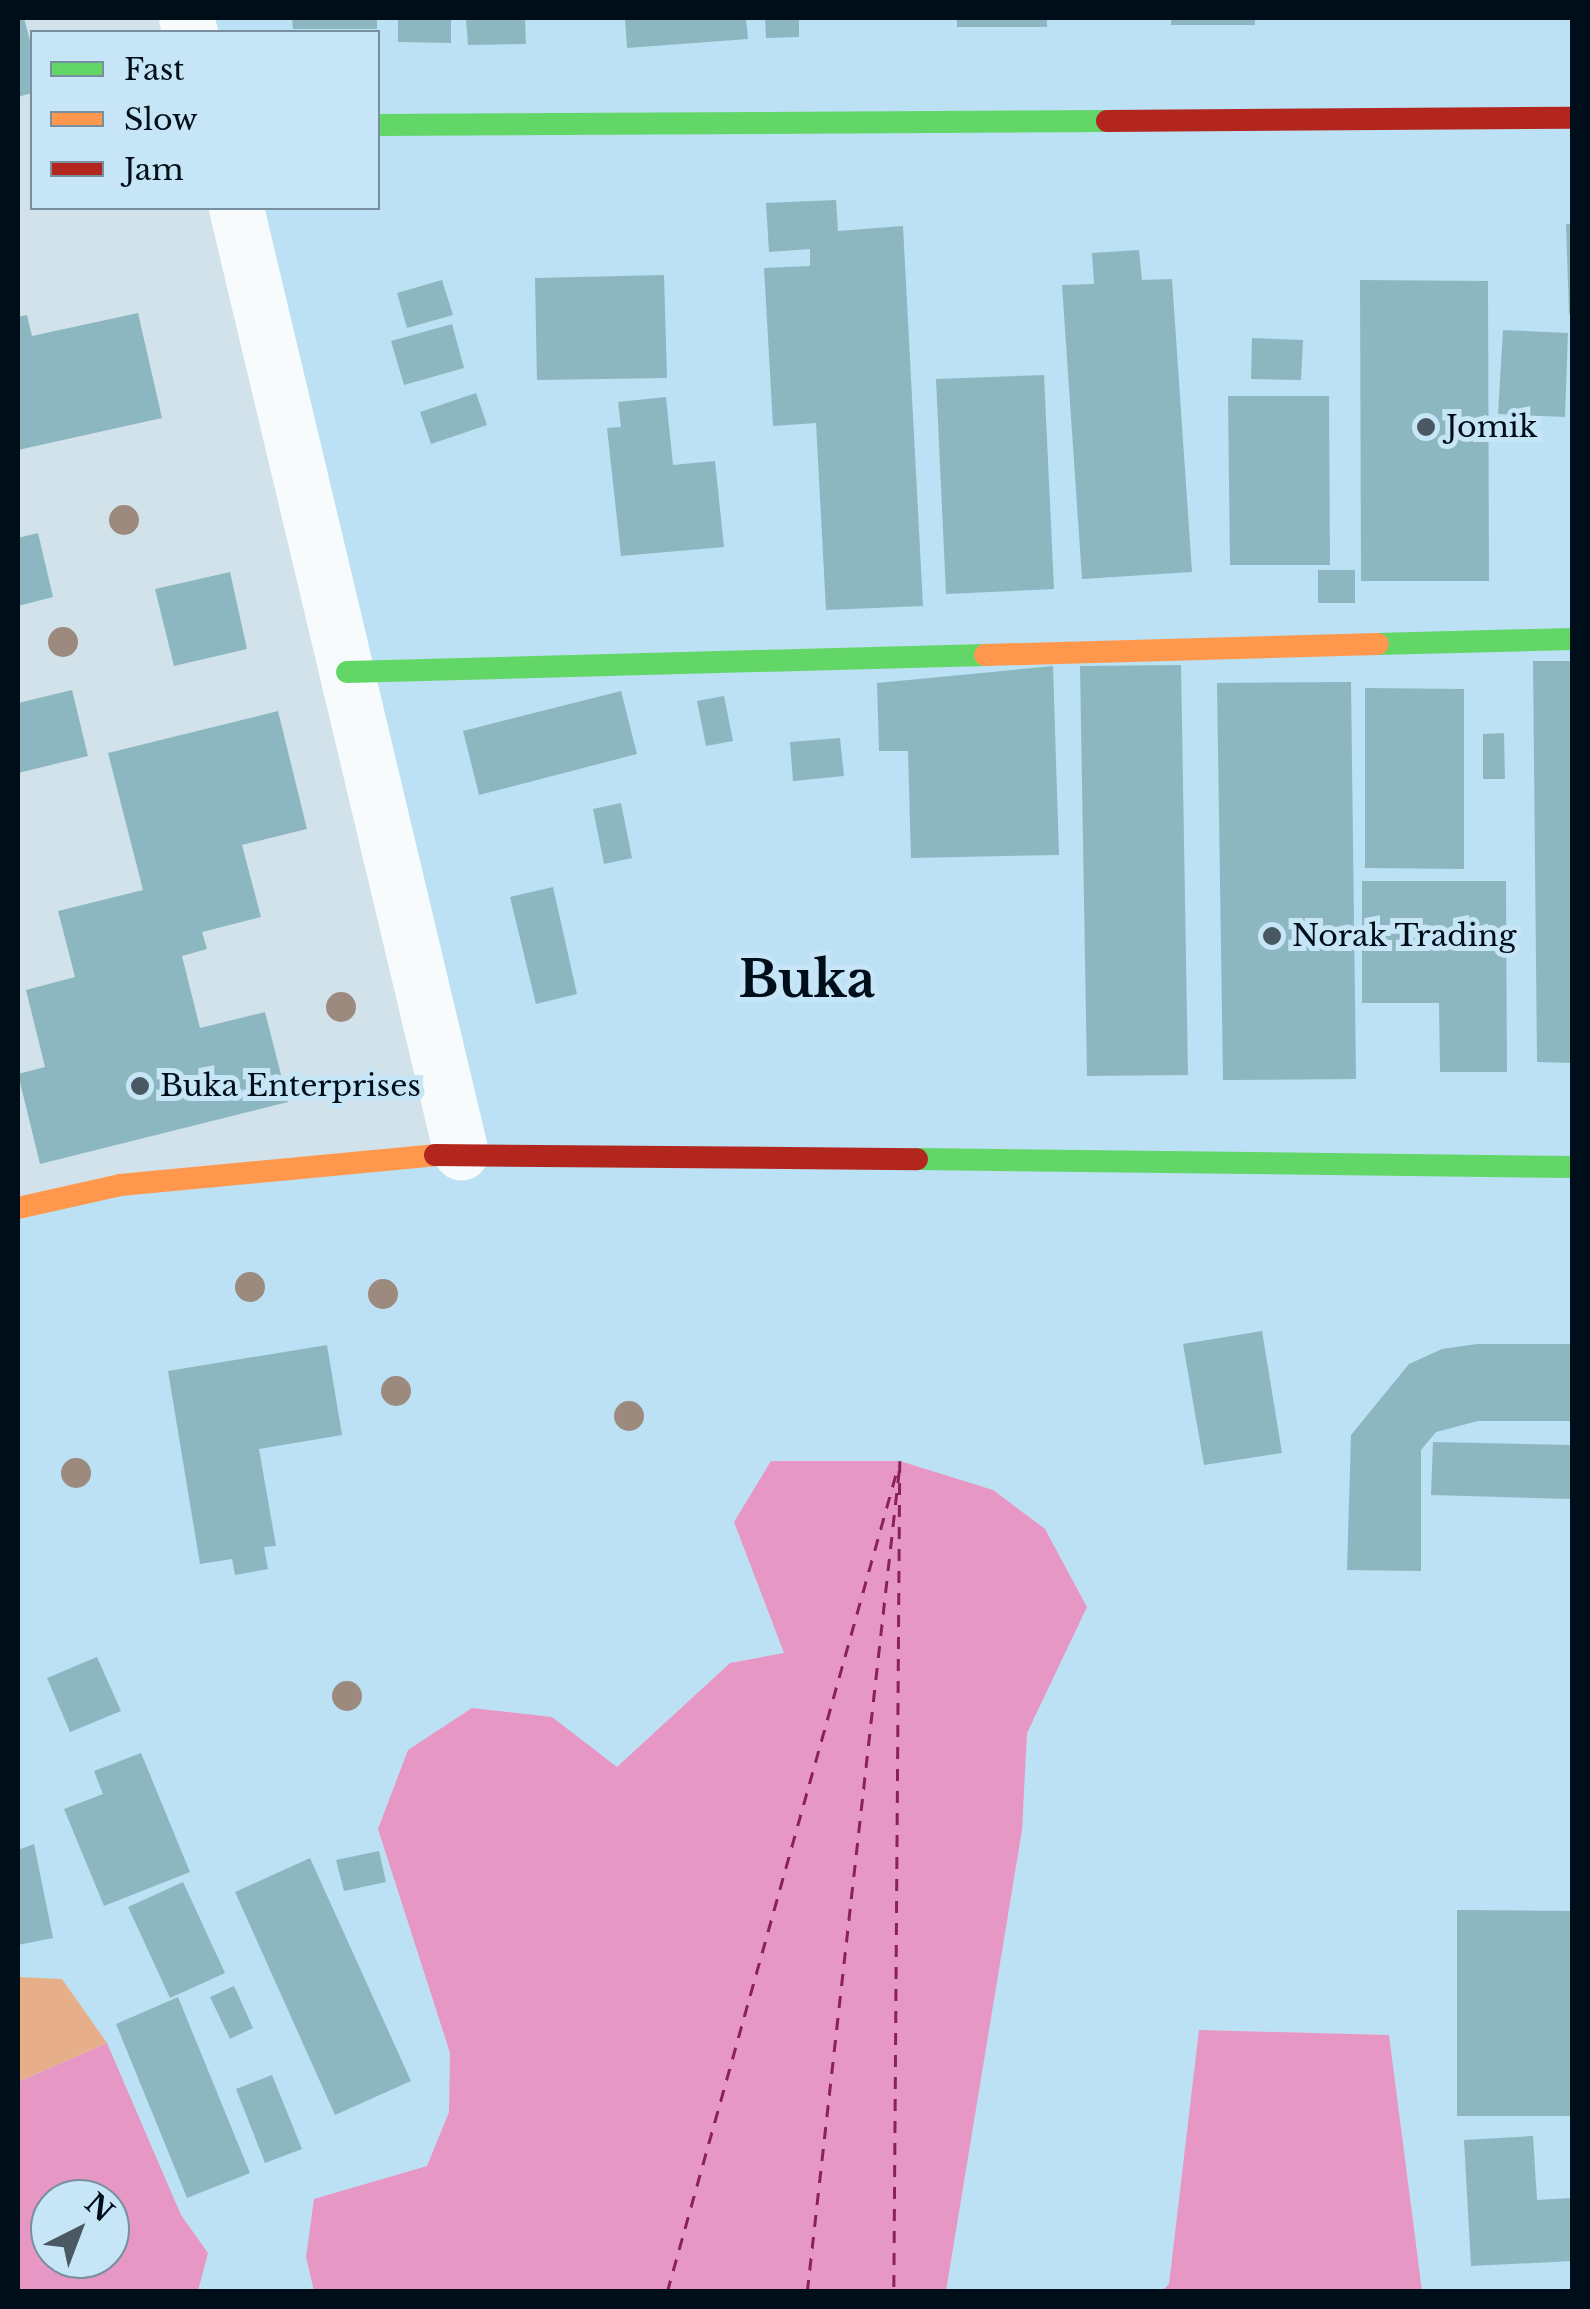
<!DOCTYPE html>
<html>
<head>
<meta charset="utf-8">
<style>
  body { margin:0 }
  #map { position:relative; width:1590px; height:2309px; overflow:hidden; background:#d1e2eb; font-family:"Libre Baskerville",serif }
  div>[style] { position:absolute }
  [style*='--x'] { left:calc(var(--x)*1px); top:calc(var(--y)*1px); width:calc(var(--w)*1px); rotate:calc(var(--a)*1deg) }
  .built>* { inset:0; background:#bce0f4 }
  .forest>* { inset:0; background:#e6af89 }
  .water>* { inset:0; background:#e797c4 }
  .ferry>* { height:2.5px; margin-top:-1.25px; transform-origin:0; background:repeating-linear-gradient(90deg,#8c205c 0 12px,transparent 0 22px) }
  .building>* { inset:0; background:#8db7c0 }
  .street>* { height:55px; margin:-27.5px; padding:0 27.5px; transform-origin:27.5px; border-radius:27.5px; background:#f8fbfc }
  .fast>* { height:22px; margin:-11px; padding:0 11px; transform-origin:11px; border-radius:11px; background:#63d668 }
  .slow>* { height:22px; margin:-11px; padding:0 11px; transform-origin:11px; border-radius:11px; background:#ff974d }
  .jam>* { height:22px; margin:-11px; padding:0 11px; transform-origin:11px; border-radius:11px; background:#b3261e }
  .trees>* { width:30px; height:30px; margin:-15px; border-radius:50%; background:#9c8a7e }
  .dots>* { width:28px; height:28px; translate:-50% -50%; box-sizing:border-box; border:5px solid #c6e5f6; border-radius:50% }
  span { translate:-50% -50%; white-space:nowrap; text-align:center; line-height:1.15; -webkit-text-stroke:10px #c6e5f6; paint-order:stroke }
  .poi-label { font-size:30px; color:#000e19 }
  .left { translate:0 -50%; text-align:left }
  .town-label { font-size:50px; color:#000e19; font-weight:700 }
  .frame { position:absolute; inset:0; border:20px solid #000e19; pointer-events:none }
  .legend { position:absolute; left:30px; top:30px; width:350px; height:180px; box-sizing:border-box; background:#c6e5f6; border:2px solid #778f9e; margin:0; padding:12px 18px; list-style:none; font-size:30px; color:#000e19 }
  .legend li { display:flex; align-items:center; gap:20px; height:50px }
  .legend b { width:50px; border:2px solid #778f9e }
  .north { position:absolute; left:30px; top:2179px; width:100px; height:100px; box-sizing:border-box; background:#c6e5f6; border:2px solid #778f9e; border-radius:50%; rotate:42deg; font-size:28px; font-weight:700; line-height:40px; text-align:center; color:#000e19 }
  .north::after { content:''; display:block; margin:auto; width:35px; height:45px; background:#495862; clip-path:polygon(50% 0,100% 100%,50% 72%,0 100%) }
</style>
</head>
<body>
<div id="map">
  <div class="built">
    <i style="clip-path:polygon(186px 18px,1572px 18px,1572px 2291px,1422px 2291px,1389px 2035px,1200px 2030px,1169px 2285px,1162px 2292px,946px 2291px,1022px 1830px,1027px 1732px,1087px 1606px,1045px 1529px,993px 1490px,900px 1461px,771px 1461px,734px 1522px,785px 1653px,730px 1663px,617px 1768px,552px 1717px,472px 1708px,408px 1750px,378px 1829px,450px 2053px,449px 2112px,427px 2166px,314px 2200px,306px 2257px,314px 2291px,198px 2291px,208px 2253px,181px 2215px,107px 2043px,62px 1979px,18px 1977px,18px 1208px,461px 1153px,236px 208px,378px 208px,378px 32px,190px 32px)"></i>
  </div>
  <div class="forest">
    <i style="clip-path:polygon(18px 1977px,62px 1979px,107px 2043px,18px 2082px)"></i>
  </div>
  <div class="water">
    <i style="clip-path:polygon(771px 1461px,900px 1461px,993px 1490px,1045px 1529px,1087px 1607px,1027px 1733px,1022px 1830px,946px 2291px,314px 2291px,306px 2257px,314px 2199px,427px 2166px,449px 2112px,450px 2053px,378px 1829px,408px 1750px,472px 1708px,552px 1717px,617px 1767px,730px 1663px,784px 1653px,734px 1522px)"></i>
    <i style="clip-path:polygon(1199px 2030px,1389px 2035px,1422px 2291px,1162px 2291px,1169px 2284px)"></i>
    <i style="clip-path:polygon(evenodd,107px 2043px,181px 2215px,208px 2253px,198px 2291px,18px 2291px,18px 2082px,107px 2043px,50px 2199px,110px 2199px,110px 2259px,50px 2259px,50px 2199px)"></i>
  </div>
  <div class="ferry">
    <i style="--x:667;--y:2292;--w:854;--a:-74.37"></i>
    <i style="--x:807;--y:2292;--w:836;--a:-83.61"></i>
    <i style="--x:900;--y:1461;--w:831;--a:90.41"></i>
  </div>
  <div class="building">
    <i style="clip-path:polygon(18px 18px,24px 18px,32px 48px,32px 93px,18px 97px)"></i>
    <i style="clip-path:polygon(292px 18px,377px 18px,377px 29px,293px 29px)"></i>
    <i style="clip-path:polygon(398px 18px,451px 18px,451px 43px,398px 42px)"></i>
    <i style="clip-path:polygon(466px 18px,525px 18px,526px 44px,468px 45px)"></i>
    <i style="clip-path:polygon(625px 18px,746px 18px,748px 39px,627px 48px)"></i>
    <i style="clip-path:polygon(765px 18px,799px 18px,799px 37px,766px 38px)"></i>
    <i style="clip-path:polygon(957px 18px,1047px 18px,1047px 27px,957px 27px)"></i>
    <i style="clip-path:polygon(1171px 18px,1255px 18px,1255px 25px,1171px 25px)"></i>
    <i style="clip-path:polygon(836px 200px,838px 231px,903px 226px,923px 606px,826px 610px,816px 423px,773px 426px,764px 268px,810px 266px,810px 249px,769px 252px,766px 203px)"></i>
    <i style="clip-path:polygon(1566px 224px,1572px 224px,1572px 314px,1569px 314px)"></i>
    <i style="clip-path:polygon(1139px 250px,1142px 280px,1172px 279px,1192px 572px,1082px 579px,1062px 285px,1094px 284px,1092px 253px)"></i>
    <i style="clip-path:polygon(664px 275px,667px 378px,537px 380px,535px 278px)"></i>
    <i style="clip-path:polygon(442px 280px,453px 315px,407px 328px,397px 293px)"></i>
    <i style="clip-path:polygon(1360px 280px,1488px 281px,1489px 581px,1361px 581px)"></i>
    <i style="clip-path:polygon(138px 313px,162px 418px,18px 450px,18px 317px,27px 315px,32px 336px)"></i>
    <i style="clip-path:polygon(452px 324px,464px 368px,404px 385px,391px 341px)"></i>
    <i style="clip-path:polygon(1503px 330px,1568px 333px,1565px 417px,1498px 414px)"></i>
    <i style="clip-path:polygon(1252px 338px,1303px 340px,1301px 380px,1251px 379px)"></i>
    <i style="clip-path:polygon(1044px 375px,1054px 589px,946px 594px,936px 379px)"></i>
    <i style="clip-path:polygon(476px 393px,487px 425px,431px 444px,420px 412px)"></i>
    <i style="clip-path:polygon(1228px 396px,1329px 396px,1330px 565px,1230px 565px)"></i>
    <i style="clip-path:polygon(666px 397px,673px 465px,715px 461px,724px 547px,621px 556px,607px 428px,621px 427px,618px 402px)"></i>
    <i style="clip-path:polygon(38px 533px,53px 597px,18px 606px,18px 538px)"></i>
    <i style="clip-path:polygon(1318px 570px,1355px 570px,1355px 603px,1318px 603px)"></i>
    <i style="clip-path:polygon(230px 572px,247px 649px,174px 666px,155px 589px)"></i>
    <i style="clip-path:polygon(1533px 661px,1572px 661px,1572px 1063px,1537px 1062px)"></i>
    <i style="clip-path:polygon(1181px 665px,1188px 1075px,1087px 1076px,1080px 666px)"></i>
    <i style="clip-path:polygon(1053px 666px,1059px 855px,911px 858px,908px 751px,879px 751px,877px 683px)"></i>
    <i style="clip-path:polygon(1351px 682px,1356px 1079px,1223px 1080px,1217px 683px)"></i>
    <i style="clip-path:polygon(1365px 688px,1464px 689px,1464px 869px,1365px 868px)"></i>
    <i style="clip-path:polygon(72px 690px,88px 756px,18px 773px,18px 703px)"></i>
    <i style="clip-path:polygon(621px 691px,637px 754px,479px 795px,463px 731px)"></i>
    <i style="clip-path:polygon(724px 696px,733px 741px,706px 746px,697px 701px)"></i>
    <i style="clip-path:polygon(278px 711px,307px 829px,242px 845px,261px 917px,202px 932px,207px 949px,182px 956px,200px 1028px,265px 1012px,288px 1102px,40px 1164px,18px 1074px,45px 1067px,26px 990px,75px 977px,58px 911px,143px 890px,108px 753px)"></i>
    <i style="clip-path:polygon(1504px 733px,1505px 779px,1483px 779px,1483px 734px)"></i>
    <i style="clip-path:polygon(840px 738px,844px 776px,793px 781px,790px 742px)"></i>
    <i style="clip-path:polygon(621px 803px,632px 858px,604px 864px,593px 809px)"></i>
    <i style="clip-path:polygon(1362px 881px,1506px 881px,1507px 1072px,1440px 1072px,1439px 1003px,1362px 1003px)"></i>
    <i style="clip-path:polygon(553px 887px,577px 994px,536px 1004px,510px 897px)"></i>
    <i style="clip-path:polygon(1262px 1331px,1282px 1453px,1204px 1465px,1183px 1344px)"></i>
    <i style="clip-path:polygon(1477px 1344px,1572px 1344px,1572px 1421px,1478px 1421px,1436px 1432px,1421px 1450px,1421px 1571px,1347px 1570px,1351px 1435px,1409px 1364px,1442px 1349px)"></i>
    <i style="clip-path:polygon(327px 1345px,342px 1435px,259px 1449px,276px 1546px,264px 1547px,268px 1569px,235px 1575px,232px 1559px,200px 1564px,168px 1371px)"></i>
    <i style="clip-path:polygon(1433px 1442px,1572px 1445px,1572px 1499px,1431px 1495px)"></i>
    <i style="clip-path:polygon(97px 1657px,121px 1711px,70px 1732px,47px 1678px)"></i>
    <i style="clip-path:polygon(141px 1753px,190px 1872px,104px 1906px,64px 1809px,103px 1794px,94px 1771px)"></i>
    <i style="clip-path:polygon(34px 1844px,53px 1938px,18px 1945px,18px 1850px)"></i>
    <i style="clip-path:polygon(379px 1851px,386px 1882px,344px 1891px,336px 1860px)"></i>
    <i style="clip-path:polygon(310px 1858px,411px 2081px,335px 2115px,235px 1892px)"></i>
    <i style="clip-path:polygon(183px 1882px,225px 1973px,170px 1998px,128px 1907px)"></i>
    <i style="clip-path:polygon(1457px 1910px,1572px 1911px,1572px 2116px,1457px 2116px)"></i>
    <i style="clip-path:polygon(234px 1986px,253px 2028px,230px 2039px,210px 1997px)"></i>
    <i style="clip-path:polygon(178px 1997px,250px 2173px,187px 2198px,116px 2024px)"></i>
    <i style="clip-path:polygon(272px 2075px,302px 2149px,265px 2163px,236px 2089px)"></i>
    <i style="clip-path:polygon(1533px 2136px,1537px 2200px,1572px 2198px,1572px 2261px,1471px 2266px,1464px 2140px)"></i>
  </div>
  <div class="street">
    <i style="--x:186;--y:18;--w:15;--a:74"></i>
    <i style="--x:236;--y:208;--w:971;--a:76.61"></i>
  </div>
  <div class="fast">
    <i style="--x:378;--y:125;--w:729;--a:-0.31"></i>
    <i style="--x:1378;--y:644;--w:194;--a:-1.5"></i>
    <i style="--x:347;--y:672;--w:638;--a:-1.53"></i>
    <i style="--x:917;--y:1159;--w:655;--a:0.7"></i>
  </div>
  <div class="slow">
    <i style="--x:985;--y:655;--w:393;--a:-1.6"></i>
    <i style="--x:18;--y:1208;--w:105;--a:-12.7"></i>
    <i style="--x:120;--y:1185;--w:316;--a:-5.4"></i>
  </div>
  <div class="jam">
    <i style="--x:1107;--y:121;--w:465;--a:-0.4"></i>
    <i style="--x:435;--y:1155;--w:482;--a:0.5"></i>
  </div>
  <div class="trees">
    <i style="left:124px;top:520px"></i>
    <i style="left:63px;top:642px"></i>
    <i style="left:341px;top:1007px"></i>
    <i style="left:250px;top:1287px"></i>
    <i style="left:383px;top:1294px"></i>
    <i style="left:396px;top:1391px"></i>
    <i style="left:629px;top:1416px"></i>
    <i style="left:76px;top:1473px"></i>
    <i style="left:347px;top:1696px"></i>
  </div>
  <div class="dots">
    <i style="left:1426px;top:427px;background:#495862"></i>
    <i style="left:1272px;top:936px;background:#495862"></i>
    <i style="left:140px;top:1086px;background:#495862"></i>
  </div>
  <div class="poi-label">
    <span class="left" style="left:1446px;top:427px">Jomik</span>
    <span class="left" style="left:1292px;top:936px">Norak Trading</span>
    <span class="left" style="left:160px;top:1086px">Buka Enterprises</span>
  </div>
  <div class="town-label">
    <span style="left:807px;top:980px">Buka</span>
  </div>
  <div class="frame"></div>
  <ul class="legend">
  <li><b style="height:12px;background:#63d668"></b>Fast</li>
  <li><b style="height:12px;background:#ff974d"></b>Slow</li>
  <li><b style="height:12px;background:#b3261e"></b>Jam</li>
  </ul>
  <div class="north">N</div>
</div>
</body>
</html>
